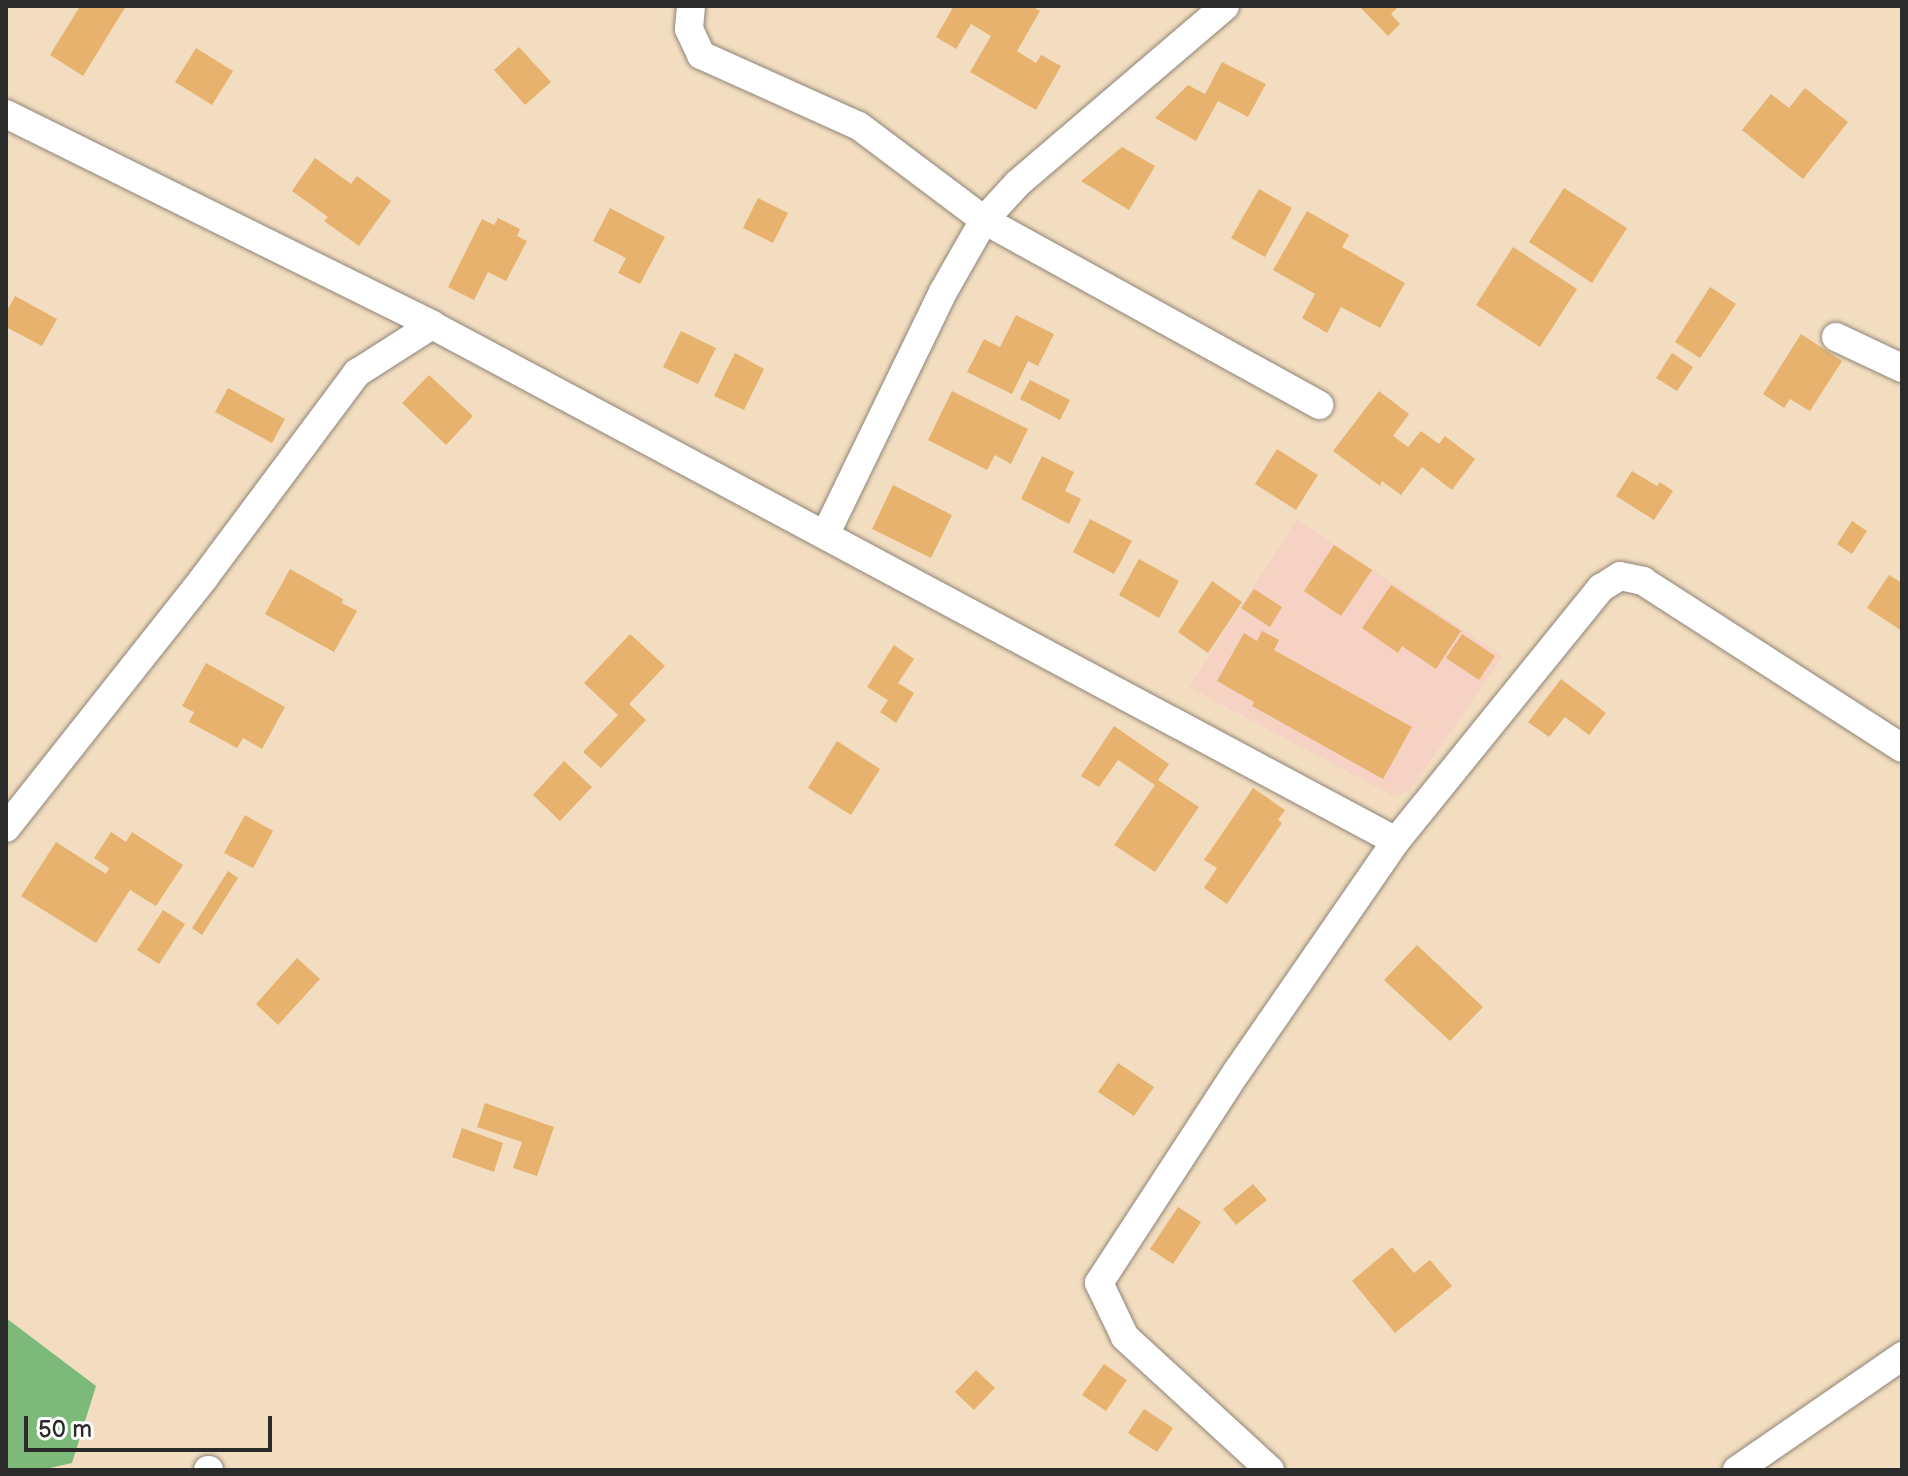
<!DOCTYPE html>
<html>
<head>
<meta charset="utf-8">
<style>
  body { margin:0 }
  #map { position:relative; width:1908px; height:1476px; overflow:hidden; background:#f2ddc0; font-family:"Balsamiq Sans",sans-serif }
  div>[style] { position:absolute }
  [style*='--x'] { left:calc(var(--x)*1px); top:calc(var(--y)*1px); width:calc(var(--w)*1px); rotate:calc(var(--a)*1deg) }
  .built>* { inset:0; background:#f6d2c5 }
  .forest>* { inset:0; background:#7dba7a }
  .building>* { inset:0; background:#e6b26d }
  .roads { filter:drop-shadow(0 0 2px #8e8476) drop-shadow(0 0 2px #8e8476) }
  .minor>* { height:28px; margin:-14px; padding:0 14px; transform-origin:14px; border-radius:14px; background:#fff }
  span { translate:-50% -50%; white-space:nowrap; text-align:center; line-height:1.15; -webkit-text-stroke:6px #fff; paint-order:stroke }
  .frame { position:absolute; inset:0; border:8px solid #2b2b2b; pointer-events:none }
  .scale { position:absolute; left:24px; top:1416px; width:248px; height:36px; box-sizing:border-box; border:4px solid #2b2b2b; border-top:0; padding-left:10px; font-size:24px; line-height:28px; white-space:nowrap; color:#2b2b2b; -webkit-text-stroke:6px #fff; paint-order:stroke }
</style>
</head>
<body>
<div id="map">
  <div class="built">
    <i style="clip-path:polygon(1297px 519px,1503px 656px,1411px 789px,1393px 796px,1189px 687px)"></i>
  </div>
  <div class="forest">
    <i style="clip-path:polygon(6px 1318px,96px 1386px,72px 1463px,41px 1470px,6px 1470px)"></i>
  </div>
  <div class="building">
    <i style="clip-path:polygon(80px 6px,126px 6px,83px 76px,50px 55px)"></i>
    <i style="clip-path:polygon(954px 6px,1031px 6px,1040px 11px,1017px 51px,1036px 63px,1041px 55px,1061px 66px,1036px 110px,970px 72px,991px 36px,971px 24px,956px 49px,936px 37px)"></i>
    <i style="clip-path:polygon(1359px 6px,1399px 6px,1391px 14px,1400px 24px,1388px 36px)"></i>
    <i style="clip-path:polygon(519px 47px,551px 82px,525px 105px,494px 70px)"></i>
    <i style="clip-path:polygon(196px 48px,233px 71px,212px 105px,175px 82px)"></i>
    <i style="clip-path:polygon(1222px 62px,1266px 84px,1248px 117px,1218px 101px,1196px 141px,1155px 118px,1188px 85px,1205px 94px)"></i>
    <i style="clip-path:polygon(1805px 88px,1848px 122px,1803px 179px,1742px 130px,1771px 94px,1789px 108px)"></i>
    <i style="clip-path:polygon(1122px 147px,1155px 166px,1129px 210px,1081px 181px)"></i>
    <i style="clip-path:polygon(315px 158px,351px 184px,357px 176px,391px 201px,359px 246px,324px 221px,328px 217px,292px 191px)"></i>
    <i style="clip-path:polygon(1564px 188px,1627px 228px,1592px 283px,1529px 242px)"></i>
    <i style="clip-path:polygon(1259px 189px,1292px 208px,1265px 257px,1231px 238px)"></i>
    <i style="clip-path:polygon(758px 198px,788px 213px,773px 243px,743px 228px)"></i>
    <i style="clip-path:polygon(610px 208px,665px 237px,640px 284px,618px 273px,626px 258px,593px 241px)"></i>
    <i style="clip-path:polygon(1307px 211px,1349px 235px,1342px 247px,1405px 283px,1380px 328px,1341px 307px,1327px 333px,1302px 318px,1315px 294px,1273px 270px)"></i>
    <i style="clip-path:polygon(498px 218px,520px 229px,517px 236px,527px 241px,506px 281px,488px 272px,474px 300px,448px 287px,482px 219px,494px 225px)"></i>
    <i style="clip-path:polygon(1513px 247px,1577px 289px,1540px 347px,1476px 305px)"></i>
    <i style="clip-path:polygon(1710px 287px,1736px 304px,1700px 358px,1675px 342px)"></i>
    <i style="clip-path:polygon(15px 296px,57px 319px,42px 346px,6px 327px,6px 313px)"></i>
    <i style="clip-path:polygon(1016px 315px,1054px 334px,1038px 366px,1028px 361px,1012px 394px,967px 372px,984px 339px,1000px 347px)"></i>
    <i style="clip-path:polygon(681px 331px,716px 348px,698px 384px,663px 367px)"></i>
    <i style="clip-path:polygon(1801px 334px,1842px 361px,1810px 411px,1790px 399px,1784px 408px,1763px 394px)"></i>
    <i style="clip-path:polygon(735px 353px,764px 369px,744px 410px,714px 396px)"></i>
    <i style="clip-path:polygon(1672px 353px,1693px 367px,1677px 391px,1656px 378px)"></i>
    <i style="clip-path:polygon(429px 375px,473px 416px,446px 445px,402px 403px)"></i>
    <i style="clip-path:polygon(1030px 380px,1070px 400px,1060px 420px,1020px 399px)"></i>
    <i style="clip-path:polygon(228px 388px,285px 419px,272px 443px,215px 412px)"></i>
    <i style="clip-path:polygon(952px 391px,1028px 429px,1011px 464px,995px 455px,987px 470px,928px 440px)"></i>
    <i style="clip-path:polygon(1379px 391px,1409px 414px,1393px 436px,1408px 447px,1421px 431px,1439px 444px,1445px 436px,1475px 459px,1452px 490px,1422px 467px,1401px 495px,1382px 481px,1380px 486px,1333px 451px)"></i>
    <i style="clip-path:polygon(1277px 449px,1318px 475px,1296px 510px,1255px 484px)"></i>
    <i style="clip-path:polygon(1042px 456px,1074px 472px,1065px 491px,1081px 499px,1069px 524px,1021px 499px)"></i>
    <i style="clip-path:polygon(1632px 471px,1657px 486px,1660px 482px,1673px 491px,1654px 520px,1616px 496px)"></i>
    <i style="clip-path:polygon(893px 485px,952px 515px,931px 558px,872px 529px)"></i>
    <i style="clip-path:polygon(1090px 519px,1132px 541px,1114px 574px,1073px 552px)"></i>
    <i style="clip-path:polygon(1852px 521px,1867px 531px,1852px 554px,1837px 544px)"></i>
    <i style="clip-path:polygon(1334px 545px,1372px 570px,1341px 616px,1304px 591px)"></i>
    <i style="clip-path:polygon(1139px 559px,1179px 581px,1159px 618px,1119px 595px)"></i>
    <i style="clip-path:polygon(290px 569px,343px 599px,342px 603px,357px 611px,334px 652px,265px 614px)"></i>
    <i style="clip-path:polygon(1889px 575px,1902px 583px,1902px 631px,1867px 608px)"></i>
    <i style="clip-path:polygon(1212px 581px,1242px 602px,1208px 653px,1178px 632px)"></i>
    <i style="clip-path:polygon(1391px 585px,1461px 631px,1436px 669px,1402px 646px,1398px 653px,1362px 628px)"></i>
    <i style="clip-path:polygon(1254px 589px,1282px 607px,1270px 627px,1241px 608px)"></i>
    <i style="clip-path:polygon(1262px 631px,1279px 640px,1274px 650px,1412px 727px,1383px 779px,1252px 706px,1254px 702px,1217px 681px,1244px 633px,1257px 641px)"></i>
    <i style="clip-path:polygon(630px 634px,665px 666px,629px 704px,646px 720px,601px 768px,583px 752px,618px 715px,584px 683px)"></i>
    <i style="clip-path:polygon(1462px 634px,1495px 656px,1479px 680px,1446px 658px)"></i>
    <i style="clip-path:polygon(894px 645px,914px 659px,898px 683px,914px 693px,896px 723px,880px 712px,888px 700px,867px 687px)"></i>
    <i style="clip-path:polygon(206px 663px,285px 707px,262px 749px,243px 738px,237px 748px,189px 722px,194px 712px,182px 706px)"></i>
    <i style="clip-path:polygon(1561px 679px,1606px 713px,1589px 735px,1565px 717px,1549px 737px,1528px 722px)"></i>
    <i style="clip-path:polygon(1114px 726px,1169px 764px,1158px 780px,1199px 807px,1155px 872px,1114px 845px,1155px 785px,1118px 760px,1099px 787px,1081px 776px)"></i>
    <i style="clip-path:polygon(837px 741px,880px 769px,851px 815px,808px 788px)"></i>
    <i style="clip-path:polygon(564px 761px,592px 787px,560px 821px,533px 795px)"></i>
    <i style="clip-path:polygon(1253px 788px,1285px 810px,1278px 820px,1282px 823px,1227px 904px,1204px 888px,1217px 868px,1204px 860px)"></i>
    <i style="clip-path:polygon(245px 815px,273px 831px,253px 868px,224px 853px)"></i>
    <i style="clip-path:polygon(111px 832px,126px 842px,132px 832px,183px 865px,156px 906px,130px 890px,96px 943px,21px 896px,56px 842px,106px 874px,109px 868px,94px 858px)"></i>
    <i style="clip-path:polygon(228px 871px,238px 878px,202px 935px,192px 928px)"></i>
    <i style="clip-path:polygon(163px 910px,185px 924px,159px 964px,137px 950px)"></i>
    <i style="clip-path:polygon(1417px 945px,1483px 1007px,1450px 1041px,1384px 980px)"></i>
    <i style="clip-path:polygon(297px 958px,320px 979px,278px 1025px,256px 1004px)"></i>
    <i style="clip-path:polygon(1118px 1063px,1154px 1087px,1134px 1116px,1098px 1092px)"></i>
    <i style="clip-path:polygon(485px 1103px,554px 1127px,537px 1176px,513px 1168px,522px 1142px,477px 1127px)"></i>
    <i style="clip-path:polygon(462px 1128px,503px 1143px,494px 1172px,452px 1157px)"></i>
    <i style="clip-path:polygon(1253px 1184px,1267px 1200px,1236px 1225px,1223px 1209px)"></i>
    <i style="clip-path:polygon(1178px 1207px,1201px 1222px,1173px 1264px,1150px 1249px)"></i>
    <i style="clip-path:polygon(1392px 1247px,1414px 1273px,1430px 1260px,1452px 1286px,1395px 1333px,1352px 1281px)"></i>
    <i style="clip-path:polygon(1104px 1364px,1127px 1380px,1106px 1411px,1082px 1395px)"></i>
    <i style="clip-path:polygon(976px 1370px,995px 1388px,974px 1410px,955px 1392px)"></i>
    <i style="clip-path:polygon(1144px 1409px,1173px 1428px,1157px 1452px,1128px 1433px)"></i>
  </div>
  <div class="roads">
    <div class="minor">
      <i style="--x:691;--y:6;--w:23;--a:95"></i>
      <i style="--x:689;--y:29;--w:29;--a:65"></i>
      <i style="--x:701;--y:55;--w:173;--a:24.2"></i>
      <i style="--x:859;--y:126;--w:156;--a:36.9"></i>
      <i style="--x:984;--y:220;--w:383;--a:28.9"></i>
      <i style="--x:6;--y:114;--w:475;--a:26.3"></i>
      <i style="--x:432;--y:325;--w:1093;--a:28.16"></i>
      <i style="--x:1396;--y:841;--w:326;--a:-51"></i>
      <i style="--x:1601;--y:588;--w:22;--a:-32"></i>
      <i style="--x:1620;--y:576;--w:24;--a:12"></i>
      <i style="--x:1643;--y:581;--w:308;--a:32.8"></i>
      <i style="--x:1836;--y:337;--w:73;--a:25.2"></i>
      <i style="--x:826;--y:533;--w:268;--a:-64.1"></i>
      <i style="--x:943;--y:292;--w:83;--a:-60.3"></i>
      <i style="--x:984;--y:220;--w:50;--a:-47.4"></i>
      <i style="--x:1018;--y:183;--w:272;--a:-40.5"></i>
      <i style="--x:6;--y:828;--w:319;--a:-51.6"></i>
      <i style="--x:204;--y:578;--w:256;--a:-53.3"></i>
      <i style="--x:357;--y:373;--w:89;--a:-32.6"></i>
      <i style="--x:208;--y:1470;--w:1;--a:0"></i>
      <i style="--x:1270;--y:1470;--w:197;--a:-137.5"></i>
      <i style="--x:1125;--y:1337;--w:60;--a:-115.7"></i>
      <i style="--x:1099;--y:1283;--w:254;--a:-56.9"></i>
      <i style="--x:1238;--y:1070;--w:278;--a:-55.4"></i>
      <i style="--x:1737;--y:1470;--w:201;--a:-34.6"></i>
    </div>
  </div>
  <div class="frame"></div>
  <div class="scale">50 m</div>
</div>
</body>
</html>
